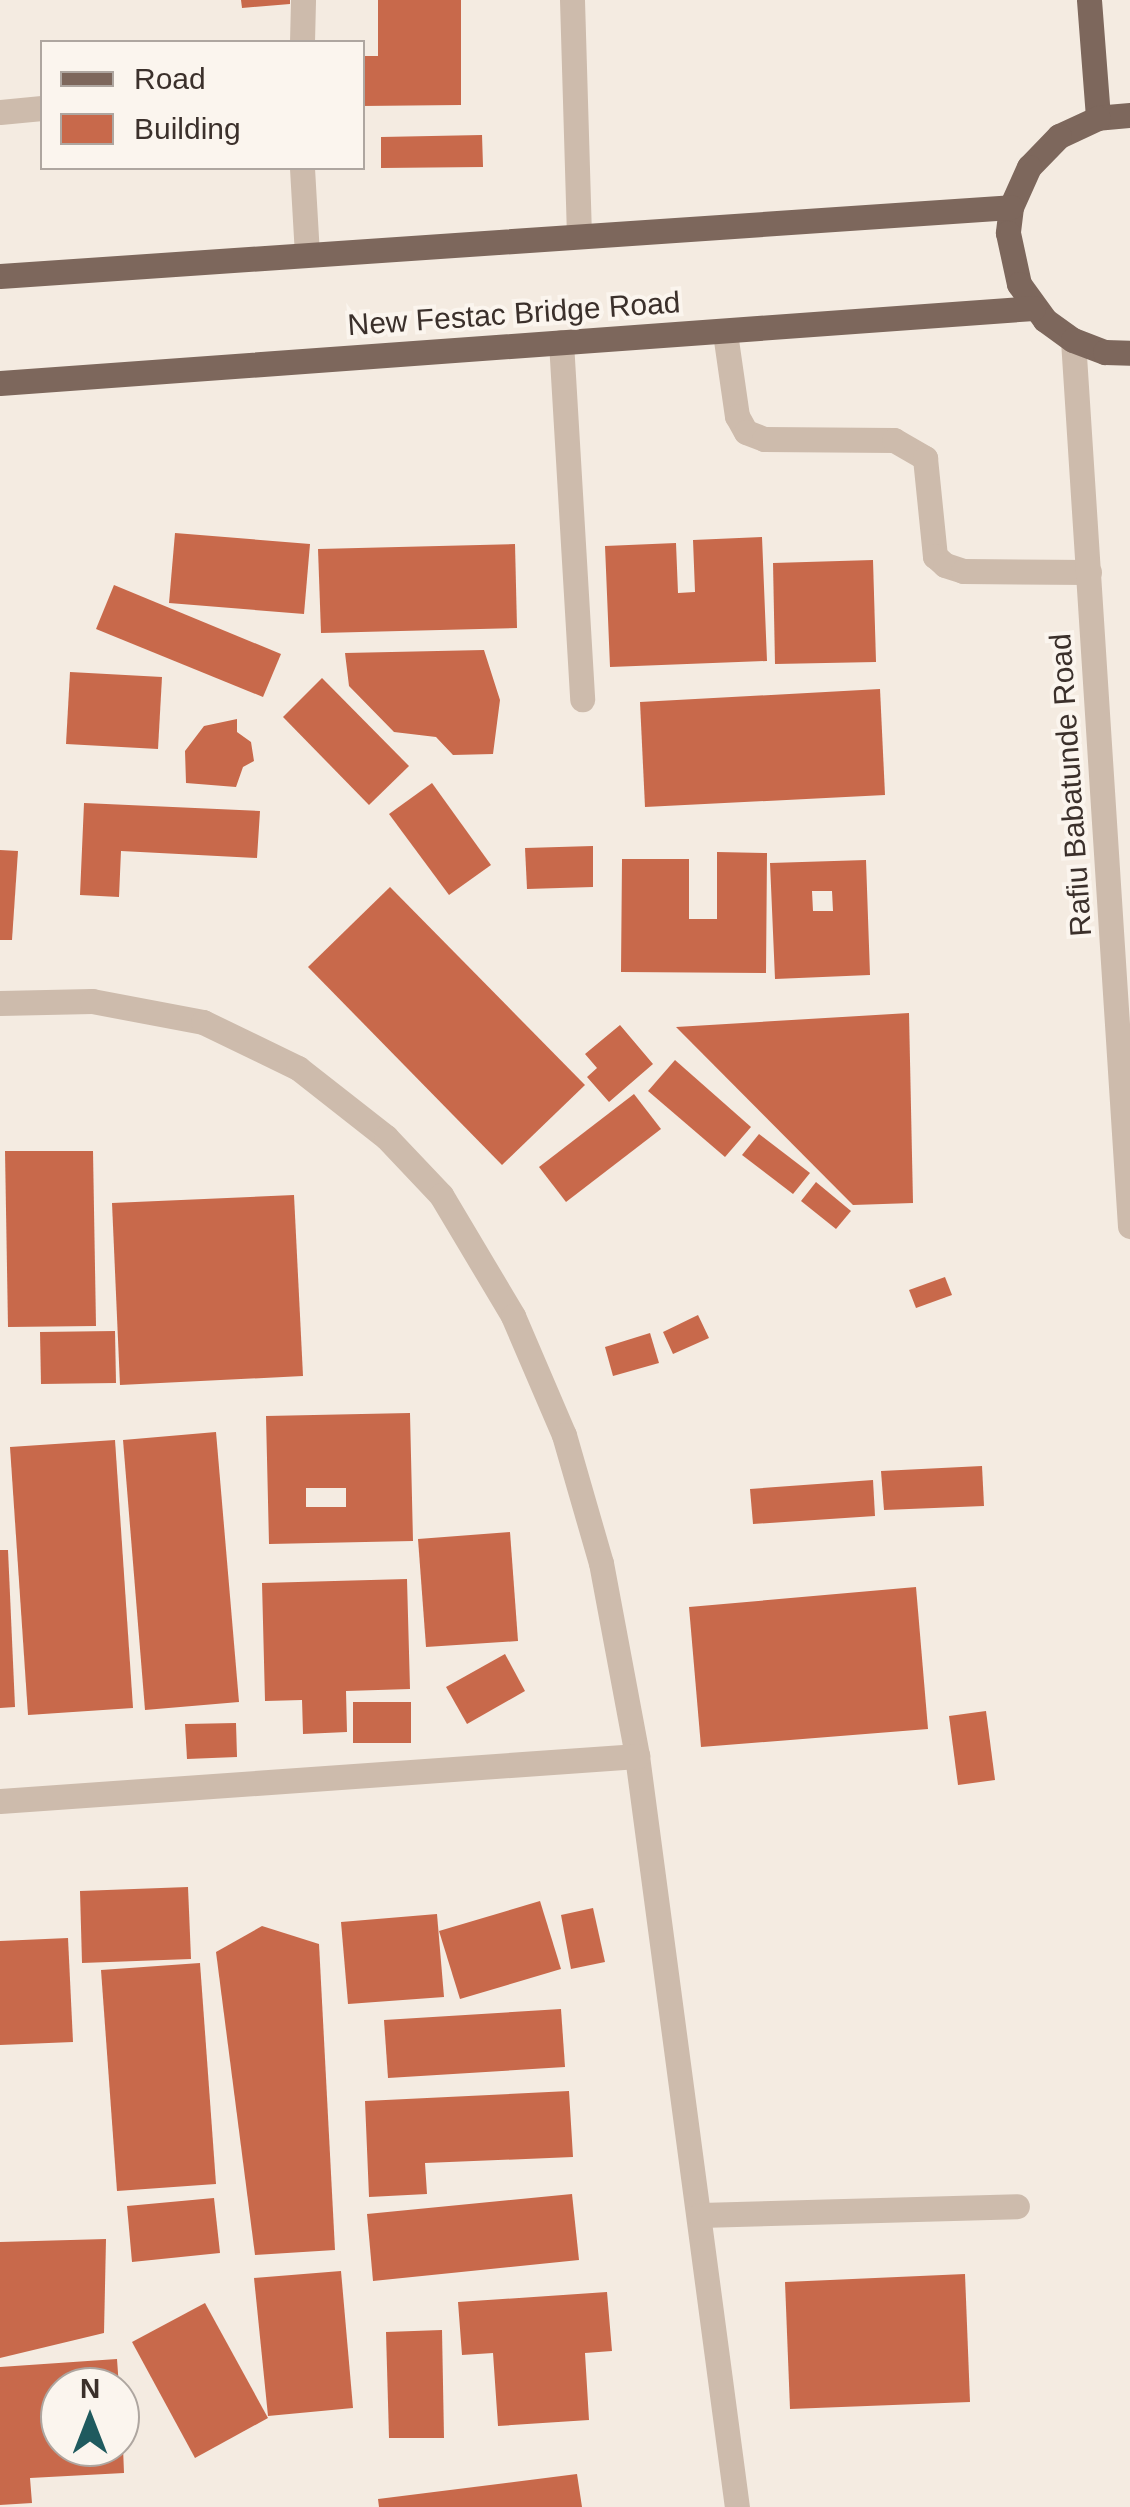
<!DOCTYPE html>
<html>
<head>
<meta charset="utf-8">
<style>
  body { margin:0 }
  #map { position:relative; width:1130px; height:2507px; overflow:hidden; background:#f4ebe1; font-family:Arial,sans-serif }
  div>[style] { position:absolute }
  [style*='--x'] { left:calc(var(--x)*1px); top:calc(var(--y)*1px); width:calc(var(--w)*1px); rotate:calc(var(--a)*1deg) }
  .building>* { inset:0; background:#c8694b }
  .minor>* { height:25px; margin:-12.5px; padding:0 12.5px; transform-origin:12.5px; border-radius:12.5px; background:#cdbbac }
  .major>* { height:25px; margin:-12.5px; padding:0 12.5px; transform-origin:12.5px; border-radius:12.5px; background:#7d675c }
  span { translate:-50% -50%; white-space:nowrap; text-align:center; line-height:1.15; -webkit-text-stroke:8px #fbf5ee; paint-order:stroke }
  .street-label { font-size:30px; color:#3b302b }
  .legend { position:absolute; left:40px; top:40px; width:325px; height:130px; box-sizing:border-box; background:#fbf5ee; border:2px solid #aea6a0; margin:0; padding:12px 18px; list-style:none; font-size:30px; color:#3b302b }
  .legend li { display:flex; align-items:center; gap:20px; height:50px }
  .legend b { width:50px; border:2px solid #aea6a0 }
  .north { position:absolute; left:40px; top:2367px; width:100px; height:100px; box-sizing:border-box; background:#fbf5ee; border:2px solid #aea6a0; border-radius:50%; rotate:0deg; font-size:28px; font-weight:700; line-height:40px; text-align:center; color:#3b302b }
  .north::after { content:''; display:block; margin:auto; width:35px; height:45px; background:#1f5a5e; clip-path:polygon(50% 0,100% 100%,50% 72%,0 100%) }
</style>
</head>
<body>
<div id="map">
  <div class="building">
    <i style="clip-path:polygon(241px 0,290px 0,290px 4px,242px 8px)"></i>
    <i style="clip-path:polygon(378px 0,461px 0,461px 105px,362px 106px,362px 56px,378px 56px)"></i>
    <i style="clip-path:polygon(482px 135px,483px 167px,381px 168px,381px 137px)"></i>
    <i style="clip-path:polygon(175px 533px,310px 544px,304px 614px,169px 603px)"></i>
    <i style="clip-path:polygon(762px 537px,767px 661px,610px 667px,605px 546px,676px 543px,678px 593px,695px 592px,693px 540px)"></i>
    <i style="clip-path:polygon(515px 544px,517px 628px,321px 633px,318px 549px)"></i>
    <i style="clip-path:polygon(873px 560px,876px 662px,775px 664px,773px 563px)"></i>
    <i style="clip-path:polygon(114px 585px,281px 654px,263px 697px,96px 629px)"></i>
    <i style="clip-path:polygon(484px 650px,500px 700px,493px 754px,453px 755px,436px 737px,394px 732px,349px 686px,345px 653px)"></i>
    <i style="clip-path:polygon(70px 672px,162px 677px,158px 749px,66px 744px)"></i>
    <i style="clip-path:polygon(322px 678px,409px 766px,369px 805px,283px 717px)"></i>
    <i style="clip-path:polygon(880px 689px,885px 795px,645px 807px,640px 702px)"></i>
    <i style="clip-path:polygon(237px 719px,237px 732px,251px 742px,254px 761px,243px 767px,236px 787px,186px 783px,185px 751px,204px 726px)"></i>
    <i style="clip-path:polygon(432px 783px,491px 865px,449px 895px,389px 814px)"></i>
    <i style="clip-path:polygon(84px 803px,260px 811px,257px 858px,121px 851px,119px 897px,80px 895px)"></i>
    <i style="clip-path:polygon(593px 846px,593px 887px,527px 889px,525px 848px)"></i>
    <i style="clip-path:polygon(0 850px,18px 851px,12px 940px,0 940px)"></i>
    <i style="clip-path:polygon(717px 852px,767px 853px,766px 973px,621px 972px,622px 859px,689px 859px,689px 919px,717px 919px)"></i>
    <i style="clip-path:polygon(evenodd,866px 860px,870px 975px,775px 979px,770px 863px,866px 860px,812px 891px,832px 891px,833px 911px,813px 911px,812px 891px)"></i>
    <i style="clip-path:polygon(390px 887px,585px 1085px,502px 1165px,308px 967px)"></i>
    <i style="clip-path:polygon(909px 1013px,913px 1203px,853px 1205px,676px 1027px)"></i>
    <i style="clip-path:polygon(620px 1025px,653px 1064px,609px 1102px,587px 1077px,597px 1068px,585px 1054px)"></i>
    <i style="clip-path:polygon(675px 1060px,751px 1127px,725px 1157px,648px 1091px)"></i>
    <i style="clip-path:polygon(634px 1094px,661px 1129px,566px 1202px,539px 1167px)"></i>
    <i style="clip-path:polygon(759px 1134px,810px 1173px,793px 1194px,742px 1155px)"></i>
    <i style="clip-path:polygon(5px 1151px,93px 1151px,96px 1326px,8px 1327px)"></i>
    <i style="clip-path:polygon(816px 1182px,851px 1211px,836px 1229px,801px 1201px)"></i>
    <i style="clip-path:polygon(294px 1195px,303px 1376px,120px 1385px,112px 1203px)"></i>
    <i style="clip-path:polygon(945px 1277px,952px 1295px,916px 1308px,909px 1290px)"></i>
    <i style="clip-path:polygon(698px 1315px,709px 1338px,673px 1354px,663px 1332px)"></i>
    <i style="clip-path:polygon(115px 1331px,116px 1383px,41px 1384px,40px 1332px)"></i>
    <i style="clip-path:polygon(650px 1333px,659px 1363px,613px 1376px,605px 1347px)"></i>
    <i style="clip-path:polygon(evenodd,410px 1413px,413px 1541px,269px 1544px,266px 1416px,410px 1413px,306px 1488px,346px 1488px,346px 1507px,306px 1507px,306px 1488px)"></i>
    <i style="clip-path:polygon(216px 1432px,239px 1702px,145px 1710px,123px 1440px)"></i>
    <i style="clip-path:polygon(115px 1440px,133px 1708px,28px 1715px,10px 1447px)"></i>
    <i style="clip-path:polygon(982px 1466px,984px 1506px,884px 1510px,881px 1471px)"></i>
    <i style="clip-path:polygon(873px 1480px,875px 1516px,753px 1524px,750px 1489px)"></i>
    <i style="clip-path:polygon(510px 1532px,518px 1641px,426px 1647px,418px 1539px)"></i>
    <i style="clip-path:polygon(0 1550px,8px 1550px,15px 1707px,0 1708px)"></i>
    <i style="clip-path:polygon(407px 1579px,410px 1689px,346px 1691px,347px 1732px,303px 1734px,302px 1700px,265px 1701px,262px 1583px)"></i>
    <i style="clip-path:polygon(916px 1587px,928px 1729px,701px 1747px,689px 1607px)"></i>
    <i style="clip-path:polygon(505px 1654px,525px 1691px,467px 1724px,446px 1687px)"></i>
    <i style="clip-path:polygon(353px 1702px,411px 1702px,411px 1743px,353px 1743px)"></i>
    <i style="clip-path:polygon(986px 1711px,995px 1780px,958px 1785px,949px 1716px)"></i>
    <i style="clip-path:polygon(236px 1723px,237px 1757px,187px 1759px,185px 1724px)"></i>
    <i style="clip-path:polygon(188px 1887px,191px 1959px,82px 1963px,80px 1891px)"></i>
    <i style="clip-path:polygon(540px 1901px,561px 1969px,460px 1999px,439px 1931px)"></i>
    <i style="clip-path:polygon(593px 1908px,605px 1962px,571px 1969px,561px 1915px)"></i>
    <i style="clip-path:polygon(437px 1914px,444px 1997px,348px 2004px,341px 1922px)"></i>
    <i style="clip-path:polygon(262px 1926px,319px 1944px,335px 2250px,255px 2255px,216px 1952px)"></i>
    <i style="clip-path:polygon(68px 1938px,73px 2042px,0 2045px,0 1941px)"></i>
    <i style="clip-path:polygon(200px 1963px,216px 2184px,117px 2191px,101px 1970px)"></i>
    <i style="clip-path:polygon(561px 2009px,565px 2067px,388px 2078px,384px 2020px)"></i>
    <i style="clip-path:polygon(569px 2091px,573px 2157px,425px 2163px,427px 2194px,369px 2197px,365px 2101px)"></i>
    <i style="clip-path:polygon(572px 2194px,579px 2260px,373px 2281px,367px 2214px)"></i>
    <i style="clip-path:polygon(214px 2198px,220px 2253px,132px 2262px,127px 2206px)"></i>
    <i style="clip-path:polygon(106px 2239px,104px 2333px,0 2358px,0 2242px)"></i>
    <i style="clip-path:polygon(341px 2271px,353px 2408px,268px 2416px,254px 2278px)"></i>
    <i style="clip-path:polygon(965px 2274px,970px 2402px,790px 2409px,785px 2282px)"></i>
    <i style="clip-path:polygon(607px 2292px,612px 2351px,585px 2353px,589px 2420px,498px 2426px,493px 2353px,462px 2355px,458px 2302px)"></i>
    <i style="clip-path:polygon(205px 2303px,268px 2418px,195px 2458px,132px 2342px)"></i>
    <i style="clip-path:polygon(442px 2330px,444px 2438px,389px 2438px,386px 2332px)"></i>
    <i style="clip-path:polygon(117px 2359px,119px 2387px,60px 2387px,60px 2447px,123px 2447px,124px 2473px,30px 2478px,32px 2503px,0 2505px,0 2367px)"></i>
    <i style="clip-path:polygon(577px 2474px,582px 2507px,379px 2507px,378px 2499px)"></i>
  </div>
  <div class="minor">
    <i style="--x:572;--y:0;--w:236;--a:88.3"></i>
    <i style="--x:302;--y:42;--w:42;--a:-88.6"></i>
    <i style="--x:0;--y:112;--w:42;--a:-5.4"></i>
    <i style="--x:302;--y:168;--w:86;--a:86.7"></i>
    <i style="--x:725;--y:333;--w:84;--a:81.8"></i>
    <i style="--x:737;--y:416;--w:18;--a:61"></i>
    <i style="--x:746;--y:432;--w:19;--a:21"></i>
    <i style="--x:764;--y:439;--w:130;--a:0.4"></i>
    <i style="--x:894;--y:440;--w:36;--a:30"></i>
    <i style="--x:925;--y:458;--w:99;--a:84.2"></i>
    <i style="--x:935;--y:556;--w:13;--a:42"></i>
    <i style="--x:945;--y:565;--w:19;--a:18"></i>
    <i style="--x:963;--y:571;--w:126;--a:0.5"></i>
    <i style="--x:1073;--y:340;--w:888;--a:86.32"></i>
    <i style="--x:561;--y:342;--w:358;--a:86.6"></i>
    <i style="--x:0;--y:1003;--w:92;--a:-1.2"></i>
    <i style="--x:92;--y:1001;--w:113;--a:10.7"></i>
    <i style="--x:203;--y:1022;--w:106;--a:25.8"></i>
    <i style="--x:298;--y:1068;--w:112;--a:38.1"></i>
    <i style="--x:386;--y:1137;--w:80;--a:46.5"></i>
    <i style="--x:441;--y:1195;--w:141;--a:59.2"></i>
    <i style="--x:513;--y:1316;--w:129;--a:66.8"></i>
    <i style="--x:564;--y:1435;--w:133;--a:73.9"></i>
    <i style="--x:601;--y:1563;--w:196;--a:79.4"></i>
    <i style="--x:637;--y:1756;--w:758;--a:82.42"></i>
    <i style="--x:0;--y:1801;--w:639;--a:-4.04"></i>
    <i style="--x:700;--y:2215;--w:317;--a:-1.6"></i>
  </div>
  <div class="major">
    <i style="--x:1089;--y:0;--w:118;--a:85.6"></i>
    <i style="--x:1130;--y:115;--w:32;--a:175"></i>
    <i style="--x:1098;--y:118;--w:43;--a:155.2"></i>
    <i style="--x:1059;--y:136;--w:43;--a:134.1"></i>
    <i style="--x:1029;--y:167;--w:44;--a:114.2"></i>
    <i style="--x:1011;--y:207;--w:26;--a:97"></i>
    <i style="--x:1008;--y:233;--w:52;--a:77.8"></i>
    <i style="--x:1019;--y:284;--w:44;--a:54.2"></i>
    <i style="--x:1045;--y:320;--w:34;--a:36"></i>
    <i style="--x:1073;--y:340;--w:34;--a:21"></i>
    <i style="--x:1105;--y:352;--w:25;--a:2"></i>
    <i style="--x:0;--y:276;--w:1013;--a:-3.9"></i>
    <i style="--x:0;--y:383;--w:1036;--a:-4.15"></i>
  </div>
  <div class="street-label">
    <span style="left:514px;top:314px;rotate:-4deg">New Festac Bridge Road</span>
    <span style="left:1071px;top:785px;rotate:-94deg">Rafiu Babatunde Road</span>
  </div>
  <ul class="legend">
  <li><b style="height:12px;background:#7d675c"></b>Road</li>
  <li><b style="height:28px;background:#c8694b"></b>Building</li>
  </ul>
  <div class="north">N</div>
</div>
</body>
</html>
